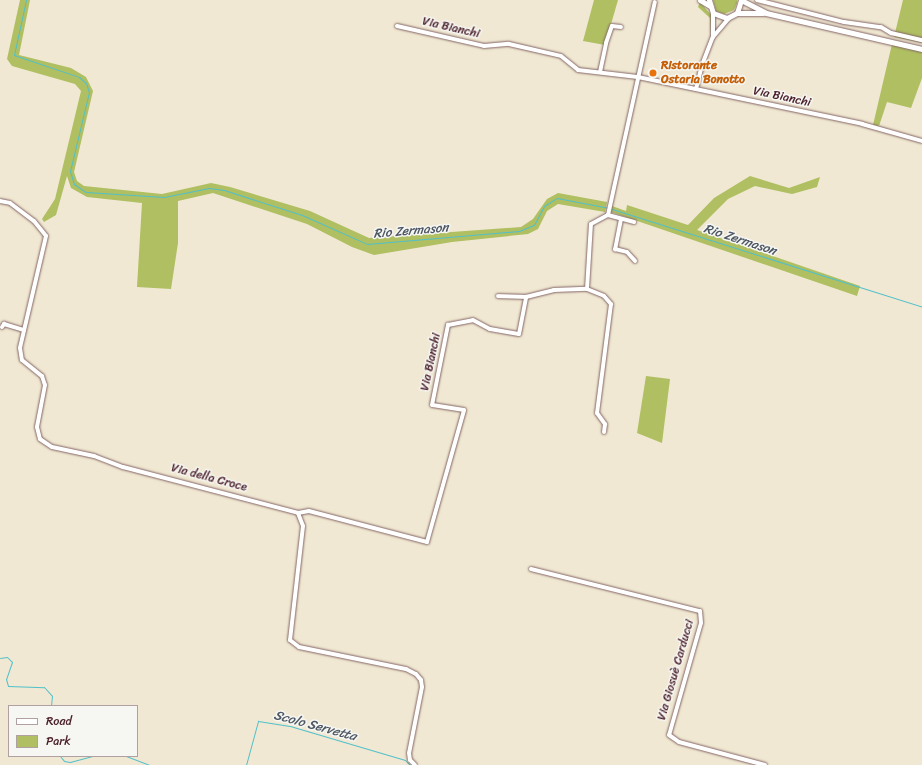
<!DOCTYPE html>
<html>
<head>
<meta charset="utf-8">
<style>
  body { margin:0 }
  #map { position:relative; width:922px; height:765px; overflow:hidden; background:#f0e8d2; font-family:Sriracha,sans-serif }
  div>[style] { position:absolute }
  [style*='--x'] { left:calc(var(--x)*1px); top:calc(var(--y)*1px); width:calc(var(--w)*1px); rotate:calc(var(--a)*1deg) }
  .green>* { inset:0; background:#afbf61 }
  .stream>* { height:1px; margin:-0.5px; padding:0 0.5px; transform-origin:0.5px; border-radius:0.5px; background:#52c0ca }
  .roads { filter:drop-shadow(0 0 1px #846565) drop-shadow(0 0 1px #846565) }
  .minor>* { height:4px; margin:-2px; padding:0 2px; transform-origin:2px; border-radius:2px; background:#fff }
  .major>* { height:5px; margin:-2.5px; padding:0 2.5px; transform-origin:2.5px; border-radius:2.5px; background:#fff }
  .dots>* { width:11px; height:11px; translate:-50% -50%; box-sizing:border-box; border:2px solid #f6f6f2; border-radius:50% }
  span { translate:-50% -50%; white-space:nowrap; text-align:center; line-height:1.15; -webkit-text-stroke:3px #f6f6f2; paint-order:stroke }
  .street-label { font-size:12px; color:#4a1f2b }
  .food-label { font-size:12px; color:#c56008; font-weight:700 }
  .left { translate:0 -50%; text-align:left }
  .water-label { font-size:13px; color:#4d5763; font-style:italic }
  .legend { position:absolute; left:8px; top:705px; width:130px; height:52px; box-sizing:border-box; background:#f6f6f2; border:1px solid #b1a0a2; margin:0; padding:5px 7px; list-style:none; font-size:12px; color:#4a1f2b }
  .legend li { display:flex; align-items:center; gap:8px; height:20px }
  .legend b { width:20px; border:1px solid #b1a0a2 }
</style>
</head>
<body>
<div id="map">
  <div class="green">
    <i style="clip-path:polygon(20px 0,30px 0,19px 55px,71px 68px,86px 77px,93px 91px,74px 172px,77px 181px,84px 186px,162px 194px,211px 183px,230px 187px,310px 211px,369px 238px,521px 227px,533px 219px,547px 199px,558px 193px,607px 202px,605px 212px,558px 204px,547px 211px,538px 229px,528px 234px,452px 242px,374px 255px,352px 247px,307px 224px,213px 193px,178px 201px,178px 243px,171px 289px,137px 287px,142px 203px,87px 197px,71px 188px,67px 176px,56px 215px,44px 222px,42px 219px,55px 199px,81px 91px,75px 84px,12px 66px,7px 59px)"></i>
    <i style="clip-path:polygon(594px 0,618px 0,605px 45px,583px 41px)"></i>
    <i style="clip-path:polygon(713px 0,737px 0,737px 3px,734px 10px,724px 14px,716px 11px)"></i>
    <i style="clip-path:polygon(903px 0,922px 0,922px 43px,894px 37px)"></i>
    <i style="clip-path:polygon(700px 2px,712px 16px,711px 34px,710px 18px,698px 7px)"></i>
    <i style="clip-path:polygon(892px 44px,922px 52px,922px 78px,911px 108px,887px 102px,879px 126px,873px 125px)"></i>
    <i style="clip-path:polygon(750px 176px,789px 188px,820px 177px,817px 187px,792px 194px,755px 186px,728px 199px,697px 230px,860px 286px,857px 296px,611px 212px,612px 206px,626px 211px,627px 205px,688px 225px,714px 198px)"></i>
    <i style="clip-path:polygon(646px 376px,670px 379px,662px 443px,637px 433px)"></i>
  </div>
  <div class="stream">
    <i style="--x:26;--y:0;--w:56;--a:102.3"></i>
    <i style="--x:14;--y:55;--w:69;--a:18.7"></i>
    <i style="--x:79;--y:77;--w:9;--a:41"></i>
    <i style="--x:86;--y:83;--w:9;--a:72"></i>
    <i style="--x:89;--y:92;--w:81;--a:103.5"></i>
    <i style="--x:70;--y:171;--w:14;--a:73"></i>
    <i style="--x:74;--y:184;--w:14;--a:34"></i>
    <i style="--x:86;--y:192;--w:78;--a:3.7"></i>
    <i style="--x:164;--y:197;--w:46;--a:-11.3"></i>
    <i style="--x:209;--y:188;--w:15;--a:8"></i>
    <i style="--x:224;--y:190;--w:82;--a:17.8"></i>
    <i style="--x:302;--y:215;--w:71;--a:24"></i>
    <i style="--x:367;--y:244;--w:153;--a:-4.9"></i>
    <i style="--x:519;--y:231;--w:16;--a:-22"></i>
    <i style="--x:534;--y:225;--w:21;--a:-62"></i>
    <i style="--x:544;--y:206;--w:15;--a:-32"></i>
    <i style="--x:557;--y:198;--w:53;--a:10.9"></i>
    <i style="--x:612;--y:209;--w:325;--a:17.5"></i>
    <i style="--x:0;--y:658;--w:7;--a:-8"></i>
    <i style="--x:7;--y:657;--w:7;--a:45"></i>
    <i style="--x:12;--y:662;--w:18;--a:109"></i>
    <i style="--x:6;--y:679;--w:7;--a:74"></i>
    <i style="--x:8;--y:686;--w:36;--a:2"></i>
    <i style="--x:44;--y:687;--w:12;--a:48"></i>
    <i style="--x:52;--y:696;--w:10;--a:96"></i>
    <i style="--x:60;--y:756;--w:6;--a:51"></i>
    <i style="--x:64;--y:761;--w:6;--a:9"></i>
    <i style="--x:70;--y:762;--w:23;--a:-15"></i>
    <i style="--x:126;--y:756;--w:26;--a:21"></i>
    <i style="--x:246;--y:765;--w:46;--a:-74.7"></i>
    <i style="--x:258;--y:721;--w:32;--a:9"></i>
    <i style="--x:290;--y:726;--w:120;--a:16.5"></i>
    <i style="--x:405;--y:760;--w:7;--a:45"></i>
  </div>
  <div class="roads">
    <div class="minor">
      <i style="--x:757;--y:0;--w:90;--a:14.2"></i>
      <i style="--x:844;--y:22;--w:37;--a:8"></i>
      <i style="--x:881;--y:27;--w:12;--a:31"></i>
      <i style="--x:891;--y:33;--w:32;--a:13"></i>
      <i style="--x:713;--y:13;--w:24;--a:90"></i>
      <i style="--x:713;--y:37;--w:25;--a:-50"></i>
      <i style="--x:397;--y:26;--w:89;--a:12.9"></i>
      <i style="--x:484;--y:46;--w:25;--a:-5"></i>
      <i style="--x:509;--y:44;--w:53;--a:13"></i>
      <i style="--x:561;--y:56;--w:22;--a:39"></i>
      <i style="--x:578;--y:70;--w:60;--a:6.7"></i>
      <i style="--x:638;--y:77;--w:229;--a:11.8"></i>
      <i style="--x:862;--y:124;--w:62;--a:15.8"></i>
      <i style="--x:600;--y:72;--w:30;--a:-78"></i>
      <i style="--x:606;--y:43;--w:18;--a:-71"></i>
      <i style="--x:612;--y:26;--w:9;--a:6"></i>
      <i style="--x:696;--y:89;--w:25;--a:-76"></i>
      <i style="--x:702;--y:65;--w:30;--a:-69"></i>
      <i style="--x:0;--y:201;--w:10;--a:11"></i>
      <i style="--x:10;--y:203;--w:30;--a:37"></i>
      <i style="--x:34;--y:221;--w:19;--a:51"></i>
      <i style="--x:46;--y:236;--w:115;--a:103.1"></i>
      <i style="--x:20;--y:348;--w:12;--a:81"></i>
      <i style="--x:22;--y:360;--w:26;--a:39"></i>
      <i style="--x:42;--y:376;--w:9;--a:72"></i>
      <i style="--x:45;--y:385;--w:43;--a:100.8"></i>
      <i style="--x:37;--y:427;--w:12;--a:76"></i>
      <i style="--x:40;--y:439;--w:14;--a:34"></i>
      <i style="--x:52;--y:447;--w:43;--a:12.1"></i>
      <i style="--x:94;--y:456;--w:31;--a:21"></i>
      <i style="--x:123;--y:467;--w:181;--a:14.7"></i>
      <i style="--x:298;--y:513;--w:14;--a:69"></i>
      <i style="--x:303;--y:526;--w:115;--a:96.5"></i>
      <i style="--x:290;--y:640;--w:11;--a:38"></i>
      <i style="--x:299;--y:647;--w:109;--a:11.6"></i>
      <i style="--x:406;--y:669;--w:11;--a:27"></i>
      <i style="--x:416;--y:674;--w:8;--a:50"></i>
      <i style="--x:421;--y:680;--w:7;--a:82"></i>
      <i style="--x:422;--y:687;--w:67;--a:101.1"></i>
      <i style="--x:409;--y:753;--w:7;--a:82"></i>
      <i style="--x:410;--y:760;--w:7;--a:45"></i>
      <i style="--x:608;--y:215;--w:27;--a:15"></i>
      <i style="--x:621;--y:219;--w:31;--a:101"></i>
      <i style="--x:615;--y:249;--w:12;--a:14"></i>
      <i style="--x:627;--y:252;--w:12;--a:48"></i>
      <i style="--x:587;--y:289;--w:18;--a:22"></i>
      <i style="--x:604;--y:296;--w:11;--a:49"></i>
      <i style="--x:611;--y:304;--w:110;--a:97.3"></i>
      <i style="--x:597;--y:413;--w:14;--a:54"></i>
      <i style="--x:605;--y:424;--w:8;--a:97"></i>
      <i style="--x:498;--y:296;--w:28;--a:2"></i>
      <i style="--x:2;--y:327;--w:4;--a:-56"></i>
      <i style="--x:4;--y:324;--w:21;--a:17"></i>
      <i style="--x:298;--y:513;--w:11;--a:-10"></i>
      <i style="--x:309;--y:511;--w:122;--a:14.7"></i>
      <i style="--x:427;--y:542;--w:137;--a:-74.3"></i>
      <i style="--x:464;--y:410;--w:32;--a:-171"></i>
      <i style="--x:432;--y:405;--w:82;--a:-78.7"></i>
      <i style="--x:448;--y:325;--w:25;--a:-11"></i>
      <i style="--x:473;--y:320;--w:19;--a:28"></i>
      <i style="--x:490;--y:329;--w:29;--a:10"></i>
      <i style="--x:519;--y:334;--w:38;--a:-79"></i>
      <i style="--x:526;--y:297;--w:29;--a:-14"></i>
      <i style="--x:554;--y:290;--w:33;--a:-2"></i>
      <i style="--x:587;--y:289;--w:65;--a:-86.5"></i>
      <i style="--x:591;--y:224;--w:19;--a:-28"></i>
      <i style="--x:608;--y:215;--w:218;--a:-77.6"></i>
      <i style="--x:531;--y:569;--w:174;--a:14"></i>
      <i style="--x:700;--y:611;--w:12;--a:85"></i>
      <i style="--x:701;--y:623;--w:116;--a:105.9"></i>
      <i style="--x:669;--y:735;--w:12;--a:35"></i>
      <i style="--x:679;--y:742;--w:89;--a:15"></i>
    </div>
    <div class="major">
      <i style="--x:700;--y:0;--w:12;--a:31"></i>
      <i style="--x:709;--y:0;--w:14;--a:73"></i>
      <i style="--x:713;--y:13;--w:15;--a:20"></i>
      <i style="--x:727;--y:18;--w:11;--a:-27"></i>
      <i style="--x:737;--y:13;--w:14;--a:-73"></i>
      <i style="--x:741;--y:0;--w:28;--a:27"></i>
      <i style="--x:766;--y:13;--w:160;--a:13"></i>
      <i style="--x:737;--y:13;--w:26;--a:0"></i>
    </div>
  </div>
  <div class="dots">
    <i style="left:653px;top:73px;background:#e8710a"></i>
  </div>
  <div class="street-label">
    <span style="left:451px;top:28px;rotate:13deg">Via Bianchi</span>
    <span style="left:782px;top:97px;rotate:12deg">Via Bianchi</span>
    <span style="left:431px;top:362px;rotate:-78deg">Via Bianchi</span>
    <span style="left:209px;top:478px;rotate:15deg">Via della Croce</span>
    <span style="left:676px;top:670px;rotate:-74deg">Via Giosuè Carducci</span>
  </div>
  <div class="food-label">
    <span class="left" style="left:661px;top:73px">Ristorante<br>Ostaria Bonotto</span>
  </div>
  <div class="water-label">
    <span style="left:411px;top:231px;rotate:-5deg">Rio Zermason</span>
    <span style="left:740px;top:240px;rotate:18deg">Rio Zermason</span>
    <span style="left:315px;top:726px;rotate:15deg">Scolo Servetta</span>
  </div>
  <ul class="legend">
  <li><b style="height:5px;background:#fff"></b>Road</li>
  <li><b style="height:11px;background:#afbf61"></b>Park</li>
  </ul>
</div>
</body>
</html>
